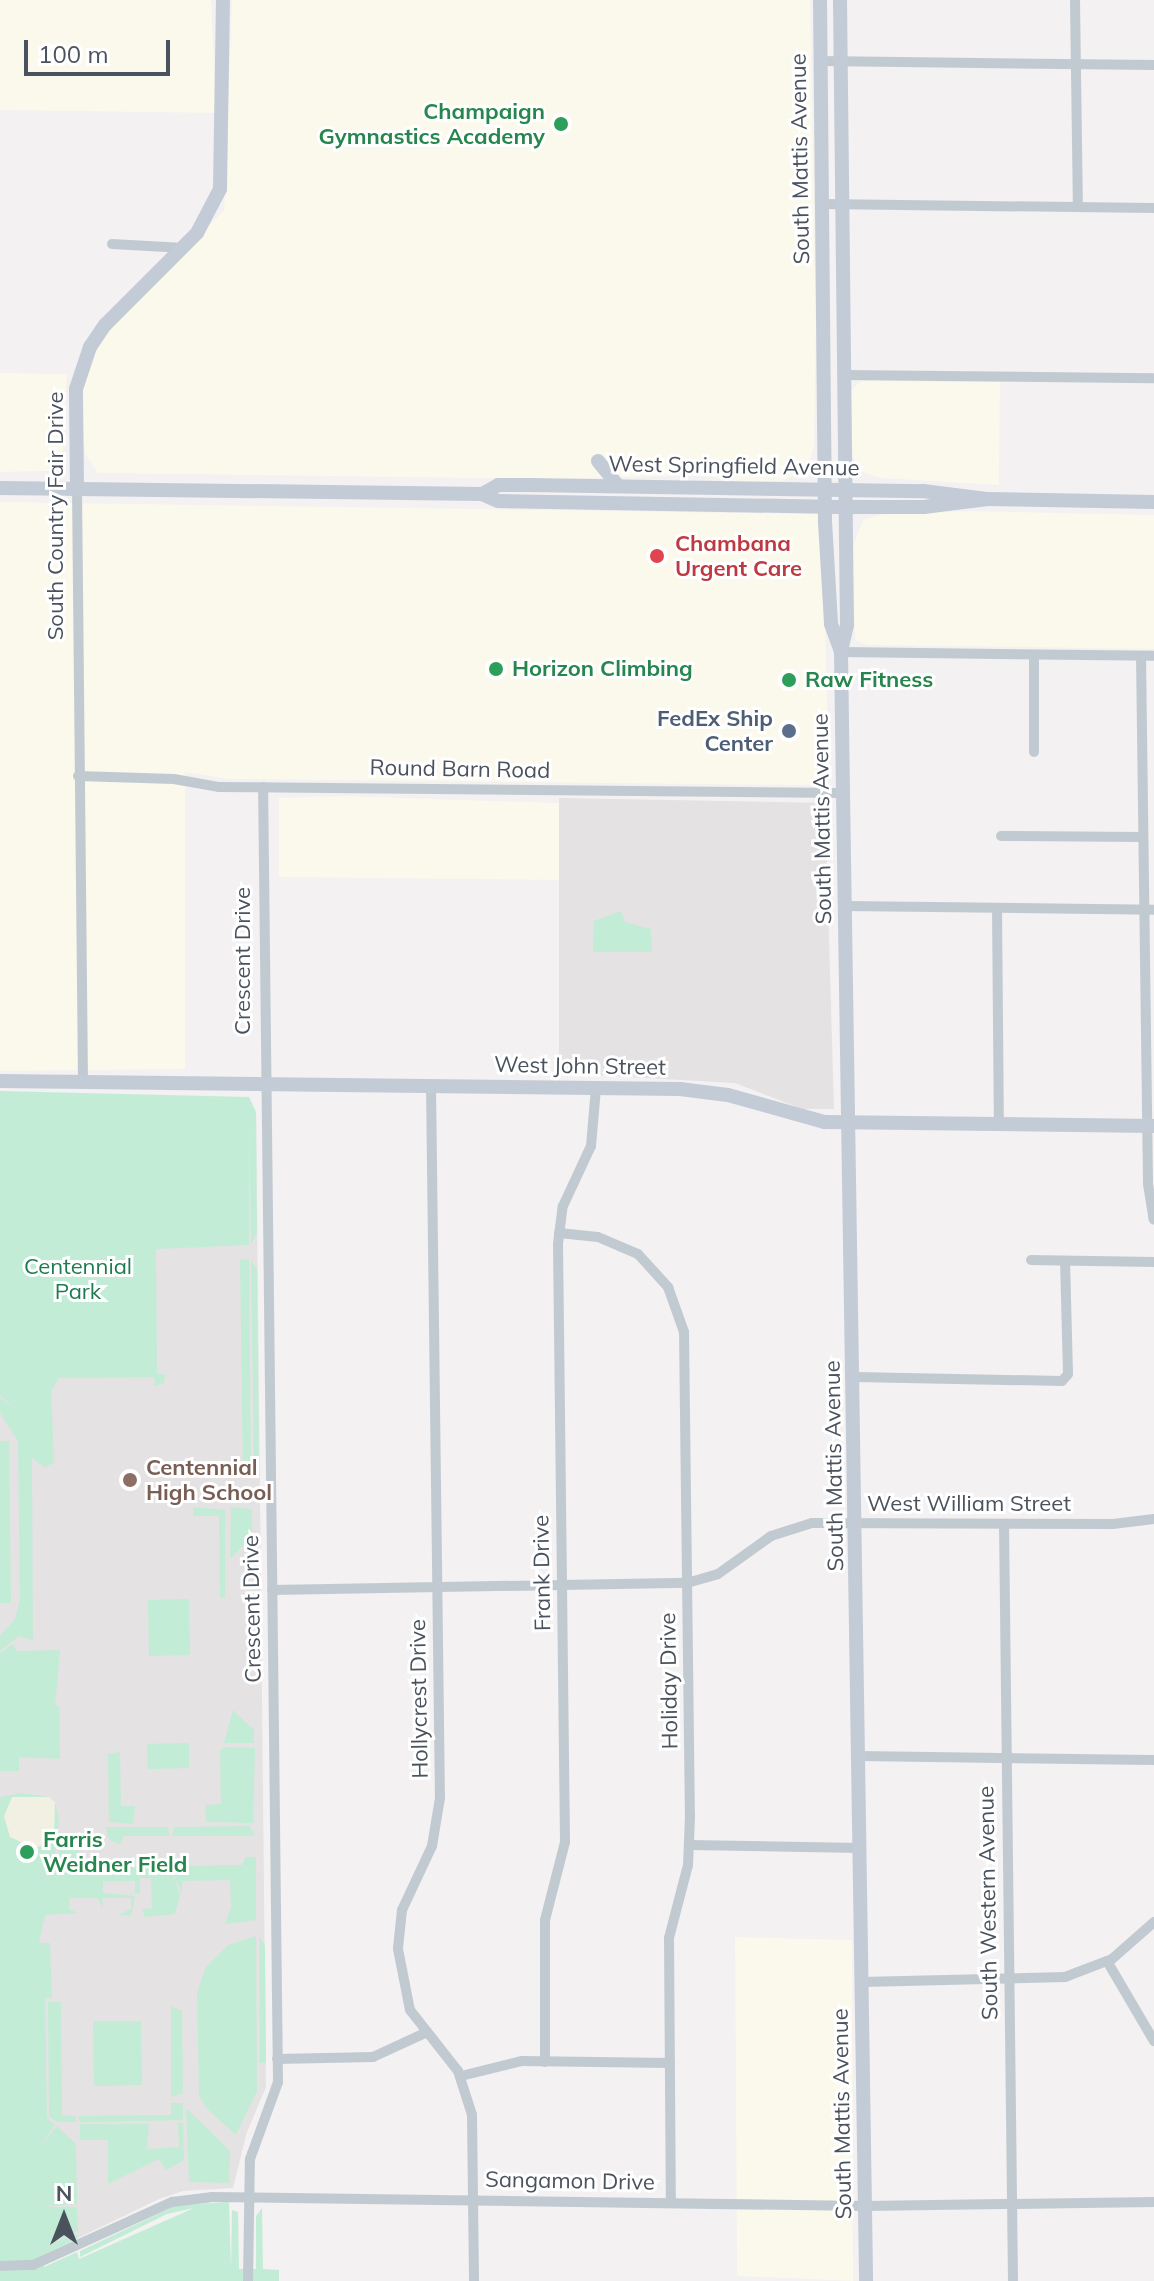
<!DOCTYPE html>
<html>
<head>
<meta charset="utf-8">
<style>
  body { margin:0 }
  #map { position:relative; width:1154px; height:2281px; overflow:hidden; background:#f3f1f1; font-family:Mulish,sans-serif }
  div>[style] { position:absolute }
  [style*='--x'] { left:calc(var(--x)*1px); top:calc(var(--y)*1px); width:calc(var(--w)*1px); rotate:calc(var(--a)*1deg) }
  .commercial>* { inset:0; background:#fbf8ec }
  .education>* { inset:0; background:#e4e2e2 }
  .green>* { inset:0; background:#c3ecd6 }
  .sand>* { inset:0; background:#f2efe3 }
  .street>* { height:10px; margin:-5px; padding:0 5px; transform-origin:5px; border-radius:5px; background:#c2cad1 }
  .secondary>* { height:14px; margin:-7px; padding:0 7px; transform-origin:7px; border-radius:7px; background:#c3cbd6 }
  .dots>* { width:22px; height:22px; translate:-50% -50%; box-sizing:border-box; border:4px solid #fff; border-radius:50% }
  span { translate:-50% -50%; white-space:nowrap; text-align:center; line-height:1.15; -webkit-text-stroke:6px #fff; paint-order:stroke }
  .leisure-label { font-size:22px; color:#27864d; font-weight:700 }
  .right { translate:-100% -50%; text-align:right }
  .left { translate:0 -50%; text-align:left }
  .street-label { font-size:22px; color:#4a525d }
  .health-label { font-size:22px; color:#be3a42; font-weight:700 }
  .service-label { font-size:22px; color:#4e5e75; font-weight:700 }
  .park-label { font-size:22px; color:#1f7a53 }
  .education-label { font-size:22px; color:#785e54; font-weight:700 }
  .north { position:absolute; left:24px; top:2177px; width:80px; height:80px; -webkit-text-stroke:6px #fff; paint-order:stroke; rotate:0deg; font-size:22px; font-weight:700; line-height:32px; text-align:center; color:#4a525d }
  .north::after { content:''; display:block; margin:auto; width:28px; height:36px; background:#4a525d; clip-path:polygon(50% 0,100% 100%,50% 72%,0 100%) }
  .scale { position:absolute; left:24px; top:40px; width:146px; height:36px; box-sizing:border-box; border:4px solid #4a525d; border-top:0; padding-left:10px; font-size:24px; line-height:28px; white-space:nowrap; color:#4a525d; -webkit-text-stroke:6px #fff; paint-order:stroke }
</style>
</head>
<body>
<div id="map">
  <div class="commercial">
    <i style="clip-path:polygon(0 0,211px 0,216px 113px,0 110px)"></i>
    <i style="clip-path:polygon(232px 0,810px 0,816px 328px,814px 447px,806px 470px,783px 481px,741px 482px,701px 475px,554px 479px,98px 473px,85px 454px,80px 401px,85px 373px,99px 341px,224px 210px)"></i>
    <i style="clip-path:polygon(0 373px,67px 374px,63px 450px,49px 471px,0 472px)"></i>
    <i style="clip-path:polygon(861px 381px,1000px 382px,999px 485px,880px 478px,860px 471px,852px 456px,851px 390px)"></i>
    <i style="clip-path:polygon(0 502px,822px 514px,829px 772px,815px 784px,798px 785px,228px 779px,185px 772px,185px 1069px,0 1071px)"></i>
    <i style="clip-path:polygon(971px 511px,1154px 515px,1154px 649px,867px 645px,855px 640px,852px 549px,863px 520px,888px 513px)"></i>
    <i style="clip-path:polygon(345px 796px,559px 803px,560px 880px,279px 877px,279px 798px)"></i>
    <i style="clip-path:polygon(735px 1937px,852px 1940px,853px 2281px,737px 2276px)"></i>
  </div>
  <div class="education">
    <i style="clip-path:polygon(559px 798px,825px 803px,834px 1109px,802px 1109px,735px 1083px,559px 1073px)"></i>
    <i style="clip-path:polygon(149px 1111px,256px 1112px,266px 2087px,247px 2132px,233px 2188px,183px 2191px,159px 2199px,43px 2255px,39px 2077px,0 2076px,0 1378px,58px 1378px)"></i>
  </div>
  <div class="green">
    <i style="clip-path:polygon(621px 911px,625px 922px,651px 929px,652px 952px,593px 952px,594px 921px)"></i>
    <i style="clip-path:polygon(0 1091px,249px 1097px,256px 1112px,257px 1233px,251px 1244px,249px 1111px,249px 1245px,156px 1249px,157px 1374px,165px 1374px,164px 1383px,155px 1386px,154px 1377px,59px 1378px,51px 1391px,54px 1463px,44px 1467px,32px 1458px,33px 1640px,19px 1636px,0 1651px,0 1636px,15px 1619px,20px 1599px,18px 1441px,0 1413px,0 1398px,18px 1410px,0 1396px)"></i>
    <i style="clip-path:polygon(249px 1259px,251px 1472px,243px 1472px,240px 1260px)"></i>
    <i style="clip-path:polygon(251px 1260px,257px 1269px,259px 1462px,254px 1470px)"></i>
    <i style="clip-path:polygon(0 1441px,9px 1441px,11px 1603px,0 1603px)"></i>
    <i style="clip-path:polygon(193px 1507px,225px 1510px,225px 1598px,220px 1598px,219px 1516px,193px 1516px)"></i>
    <i style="clip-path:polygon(231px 1507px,252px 1509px,252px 1537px,230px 1559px)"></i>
    <i style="clip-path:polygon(189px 1599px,190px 1655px,149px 1656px,148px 1600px)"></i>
    <i style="clip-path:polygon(13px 1644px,17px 1651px,60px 1650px,55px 1706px,59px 1706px,60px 1759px,19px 1757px,19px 1771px,0 1771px,0 1653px)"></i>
    <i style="clip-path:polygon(233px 1710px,254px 1730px,254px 1743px,224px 1743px)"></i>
    <i style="clip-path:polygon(189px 1743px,189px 1768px,148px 1769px,147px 1744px)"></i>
    <i style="clip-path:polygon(225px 1747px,255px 1748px,253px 1823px,206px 1822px,205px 1805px,221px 1804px,220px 1751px)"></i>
    <i style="clip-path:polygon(120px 1752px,121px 1806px,135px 1806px,133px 1824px,109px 1822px,108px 1754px)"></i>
    <i style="clip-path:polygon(22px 1793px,49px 1797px,55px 1802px,59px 1820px,54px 1861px,58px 1861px,59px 1841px,72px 1840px,88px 1866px,98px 1858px,105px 1867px,170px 1866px,180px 1895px,175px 1914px,145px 1917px,142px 1909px,152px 1908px,151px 1878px,140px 1878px,140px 1893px,135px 1893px,135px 1881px,103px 1881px,103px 1893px,135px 1896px,131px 1916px,118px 1915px,131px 1909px,131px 1898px,103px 1898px,102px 1908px,98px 1898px,70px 1898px,69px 1909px,78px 1913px,45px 1915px,39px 1943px,50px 1943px,52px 1998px,45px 1998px,47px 2118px,55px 2125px,40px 2146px,57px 2126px,76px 2144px,77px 2204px,42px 2207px,77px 2207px,78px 2231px,43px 2247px,77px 2234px,77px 2239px,43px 2255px,44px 2267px,77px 2252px,79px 2259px,194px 2208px,167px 2214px,80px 2257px,80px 2251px,177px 2205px,229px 2202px,231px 2269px,232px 2210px,238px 2212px,239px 2269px,256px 2269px,256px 2216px,262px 2208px,263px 2269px,279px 2270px,279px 2281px,0 2281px,0 1797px)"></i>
    <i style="clip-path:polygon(250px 1826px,255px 1836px,172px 1836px,174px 1827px)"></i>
    <i style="clip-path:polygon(106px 1827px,168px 1827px,169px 1836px,124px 1836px,119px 1845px,108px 1838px)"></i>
    <i style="clip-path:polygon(245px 1857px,256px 1857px,256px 1920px,225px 1924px,231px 1907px,230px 1880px,182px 1881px,182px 1894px,172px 1871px,172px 1866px,242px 1865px)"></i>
    <i style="clip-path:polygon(256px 1936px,257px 2091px,236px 2135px,206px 2108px,199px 2095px,197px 1992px,206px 1967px,228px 1945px)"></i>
    <i style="clip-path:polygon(259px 1937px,265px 1945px,266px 2063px,260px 2063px)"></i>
    <i style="clip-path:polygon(48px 2002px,61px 2002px,62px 2115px,75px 2116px,77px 2122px,56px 2122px,49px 2116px)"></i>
    <i style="clip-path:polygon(171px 2006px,182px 2011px,183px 2093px,171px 2097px)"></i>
    <i style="clip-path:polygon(93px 2021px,141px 2021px,142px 2085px,94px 2086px)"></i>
    <i style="clip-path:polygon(171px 2103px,183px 2103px,183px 2120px,79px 2122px,79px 2116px,171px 2115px)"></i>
    <i style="clip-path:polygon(186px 2108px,230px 2151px,229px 2183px,189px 2182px)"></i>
    <i style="clip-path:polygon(178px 2123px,183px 2123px,184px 2160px,166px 2170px,159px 2159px,108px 2184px,108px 2140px,80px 2140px,80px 2124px,149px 2124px,147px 2149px,179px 2147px)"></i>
  </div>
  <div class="sand">
    <i style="clip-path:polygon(12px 1797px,49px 1797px,55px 1802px,54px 1842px,34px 1848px,10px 1837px,4px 1816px)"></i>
  </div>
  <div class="street">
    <i style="--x:1075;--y:0;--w:207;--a:89.2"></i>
    <i style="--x:820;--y:61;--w:334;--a:0.7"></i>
    <i style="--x:823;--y:204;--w:331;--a:0.7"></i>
    <i style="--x:112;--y:244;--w:72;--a:3.2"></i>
    <i style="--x:844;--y:375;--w:310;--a:0.6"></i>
    <i style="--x:77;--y:489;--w:593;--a:89.42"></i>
    <i style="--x:841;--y:652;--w:313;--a:0.7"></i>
    <i style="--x:1034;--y:655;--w:97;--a:90"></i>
    <i style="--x:1141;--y:656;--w:528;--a:89.24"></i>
    <i style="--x:1148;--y:1184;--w:36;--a:81"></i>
    <i style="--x:78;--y:776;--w:96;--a:1.8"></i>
    <i style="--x:174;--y:779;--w:46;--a:10.1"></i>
    <i style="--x:219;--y:787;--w:624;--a:0.55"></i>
    <i style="--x:1001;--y:836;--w:141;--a:0.4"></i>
    <i style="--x:845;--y:906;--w:309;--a:0.7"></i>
    <i style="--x:997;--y:908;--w:217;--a:89.5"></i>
    <i style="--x:431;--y:1086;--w:712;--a:89.28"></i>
    <i style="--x:440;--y:1798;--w:49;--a:99.5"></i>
    <i style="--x:432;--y:1846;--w:71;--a:115.1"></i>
    <i style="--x:402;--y:1910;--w:39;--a:96"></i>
    <i style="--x:398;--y:1949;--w:62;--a:78.9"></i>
    <i style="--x:410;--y:2010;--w:78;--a:51.8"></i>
    <i style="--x:458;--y:2071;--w:46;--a:72.3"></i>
    <i style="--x:472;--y:2115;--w:166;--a:89.3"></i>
    <i style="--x:559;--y:1233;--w:39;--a:6"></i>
    <i style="--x:598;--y:1237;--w:43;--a:23"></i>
    <i style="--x:638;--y:1254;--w:45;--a:47.7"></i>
    <i style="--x:668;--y:1287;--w:48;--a:70.4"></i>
    <i style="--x:684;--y:1332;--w:484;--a:89.3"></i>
    <i style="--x:690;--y:1816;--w:49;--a:92.3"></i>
    <i style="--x:688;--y:1865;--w:75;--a:104.6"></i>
    <i style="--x:669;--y:1938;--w:265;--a:89.6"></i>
    <i style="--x:1031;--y:1260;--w:123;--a:0.9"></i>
    <i style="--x:855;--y:1377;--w:207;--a:1.1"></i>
    <i style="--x:1062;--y:1381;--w:9;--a:-49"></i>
    <i style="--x:1068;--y:1374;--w:113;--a:-91.5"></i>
    <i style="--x:1004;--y:1524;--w:757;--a:89.32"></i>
    <i style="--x:272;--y:1590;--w:415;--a:-1"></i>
    <i style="--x:687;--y:1583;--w:32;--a:-16"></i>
    <i style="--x:718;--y:1574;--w:65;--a:-35.6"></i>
    <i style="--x:771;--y:1536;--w:43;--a:-17.6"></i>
    <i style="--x:812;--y:1523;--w:301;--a:0.2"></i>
    <i style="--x:1113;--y:1524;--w:41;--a:-7"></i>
    <i style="--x:859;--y:1756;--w:295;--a:0.8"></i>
    <i style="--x:690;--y:1845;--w:171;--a:1"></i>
    <i style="--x:1107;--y:1961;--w:93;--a:59.6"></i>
    <i style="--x:862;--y:1982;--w:203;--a:-1.4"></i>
    <i style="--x:1065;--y:1977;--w:50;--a:-21"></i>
    <i style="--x:1112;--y:1959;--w:56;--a:-41.4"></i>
    <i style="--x:277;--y:2059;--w:96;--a:-1.2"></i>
    <i style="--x:373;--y:2057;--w:57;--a:-24.8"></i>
    <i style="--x:545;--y:2062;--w:142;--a:-90"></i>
    <i style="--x:545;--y:1920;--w:81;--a:-75.6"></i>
    <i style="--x:565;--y:1842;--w:598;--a:-90.67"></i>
    <i style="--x:558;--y:1244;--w:38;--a:-83"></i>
    <i style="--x:563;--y:1206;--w:66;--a:-65"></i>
    <i style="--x:591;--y:1146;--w:58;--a:-85.1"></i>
    <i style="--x:461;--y:2076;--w:63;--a:-13.8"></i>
    <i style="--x:522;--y:2061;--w:148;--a:0.8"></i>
    <i style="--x:0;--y:2266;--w:33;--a:-2"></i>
    <i style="--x:33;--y:2265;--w:153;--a:-24.4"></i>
    <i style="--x:172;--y:2202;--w:39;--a:-7"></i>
    <i style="--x:211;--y:2197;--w:654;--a:0.79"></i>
    <i style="--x:865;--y:2206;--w:289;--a:-0.8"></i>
    <i style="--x:248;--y:2281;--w:122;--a:-89.1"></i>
    <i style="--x:250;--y:2159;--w:82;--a:-70"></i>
    <i style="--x:278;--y:2082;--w:1295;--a:-90.66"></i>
  </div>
  <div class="secondary">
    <i style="--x:820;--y:0;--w:522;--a:89.45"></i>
    <i style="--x:825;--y:522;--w:102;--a:86.6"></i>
    <i style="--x:831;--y:624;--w:29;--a:70"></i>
    <i style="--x:840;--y:0;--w:625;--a:89.36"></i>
    <i style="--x:847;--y:625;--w:28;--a:103"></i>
    <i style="--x:841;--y:652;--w:141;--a:89.2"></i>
    <i style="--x:843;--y:793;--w:1488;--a:89.11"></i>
    <i style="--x:598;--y:461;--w:32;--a:51"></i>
    <i style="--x:0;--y:488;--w:482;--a:0.7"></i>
    <i style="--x:482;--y:494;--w:17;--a:24"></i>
    <i style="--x:498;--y:501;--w:328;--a:1"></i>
    <i style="--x:826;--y:507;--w:98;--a:0"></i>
    <i style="--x:924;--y:507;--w:64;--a:-7.2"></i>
    <i style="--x:77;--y:489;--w:100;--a:-90.6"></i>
    <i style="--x:76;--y:389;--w:44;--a:-71.6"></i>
    <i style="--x:90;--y:347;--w:27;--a:-56"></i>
    <i style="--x:105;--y:325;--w:130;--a:-45"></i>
    <i style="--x:197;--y:233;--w:50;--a:-62.4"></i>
    <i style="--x:220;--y:189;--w:189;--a:-89.1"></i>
    <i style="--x:482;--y:494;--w:18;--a:-29"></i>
    <i style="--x:498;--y:485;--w:31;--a:0"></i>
    <i style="--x:529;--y:485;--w:394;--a:0.9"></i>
    <i style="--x:923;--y:491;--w:64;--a:7.1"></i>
    <i style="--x:987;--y:499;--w:167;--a:1"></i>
    <i style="--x:0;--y:1081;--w:680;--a:0.67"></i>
    <i style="--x:680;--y:1089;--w:48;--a:7.1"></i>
    <i style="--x:728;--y:1095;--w:101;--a:15.6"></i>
    <i style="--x:825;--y:1122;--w:329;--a:0.7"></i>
  </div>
  <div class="dots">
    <i style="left:561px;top:124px;background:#2e9e5b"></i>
    <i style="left:657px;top:556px;background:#e0444e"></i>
    <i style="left:496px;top:669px;background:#2e9e5b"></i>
    <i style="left:789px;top:680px;background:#2e9e5b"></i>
    <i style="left:789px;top:731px;background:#5c6f8a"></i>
    <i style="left:130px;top:1480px;background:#8d6e63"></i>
    <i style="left:27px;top:1852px;background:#2e9e5b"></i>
  </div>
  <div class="leisure-label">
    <span class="right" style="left:545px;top:124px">Champaign<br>Gymnastics Academy</span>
    <span class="left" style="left:512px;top:669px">Horizon Climbing</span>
    <span class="left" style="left:805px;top:680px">Raw Fitness</span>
    <span class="left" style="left:43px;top:1852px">Farris<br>Weidner Field</span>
  </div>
  <div class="street-label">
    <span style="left:800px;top:159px;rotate:-91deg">South Mattis Avenue</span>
    <span style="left:734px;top:466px;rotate:1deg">West Springfield Avenue</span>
    <span style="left:56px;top:516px;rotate:-90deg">South Country Fair Drive</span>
    <span style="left:460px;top:769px;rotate:1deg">Round Barn Road</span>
    <span style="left:822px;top:819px;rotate:-91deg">South Mattis Avenue</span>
    <span style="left:243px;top:961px;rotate:-90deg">Crescent Drive</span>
    <span style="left:580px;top:1066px;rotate:1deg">West John Street</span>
    <span style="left:834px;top:1466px;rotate:-91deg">South Mattis Avenue</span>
    <span style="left:969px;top:1504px">West William Street</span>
    <span style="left:542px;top:1573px;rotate:-91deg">Frank Drive</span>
    <span style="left:252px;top:1609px;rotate:-91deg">Crescent Drive</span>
    <span style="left:669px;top:1681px;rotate:-91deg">Holiday Drive</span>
    <span style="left:419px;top:1699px;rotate:-91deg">Hollycrest Drive</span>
    <span style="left:988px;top:1903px;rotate:-91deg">South Western Avenue</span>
    <span style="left:842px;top:2114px;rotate:-91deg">South Mattis Avenue</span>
    <span style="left:570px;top:2181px;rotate:1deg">Sangamon Drive</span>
  </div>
  <div class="health-label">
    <span class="left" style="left:675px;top:556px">Chambana<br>Urgent Care</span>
  </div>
  <div class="service-label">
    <span class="right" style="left:773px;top:731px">FedEx Ship<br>Center</span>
  </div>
  <div class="park-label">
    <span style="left:78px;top:1279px">Centennial<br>Park</span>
  </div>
  <div class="education-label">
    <span class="left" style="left:146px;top:1480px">Centennial<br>High School</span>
  </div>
  <div class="north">N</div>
  <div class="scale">100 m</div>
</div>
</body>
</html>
